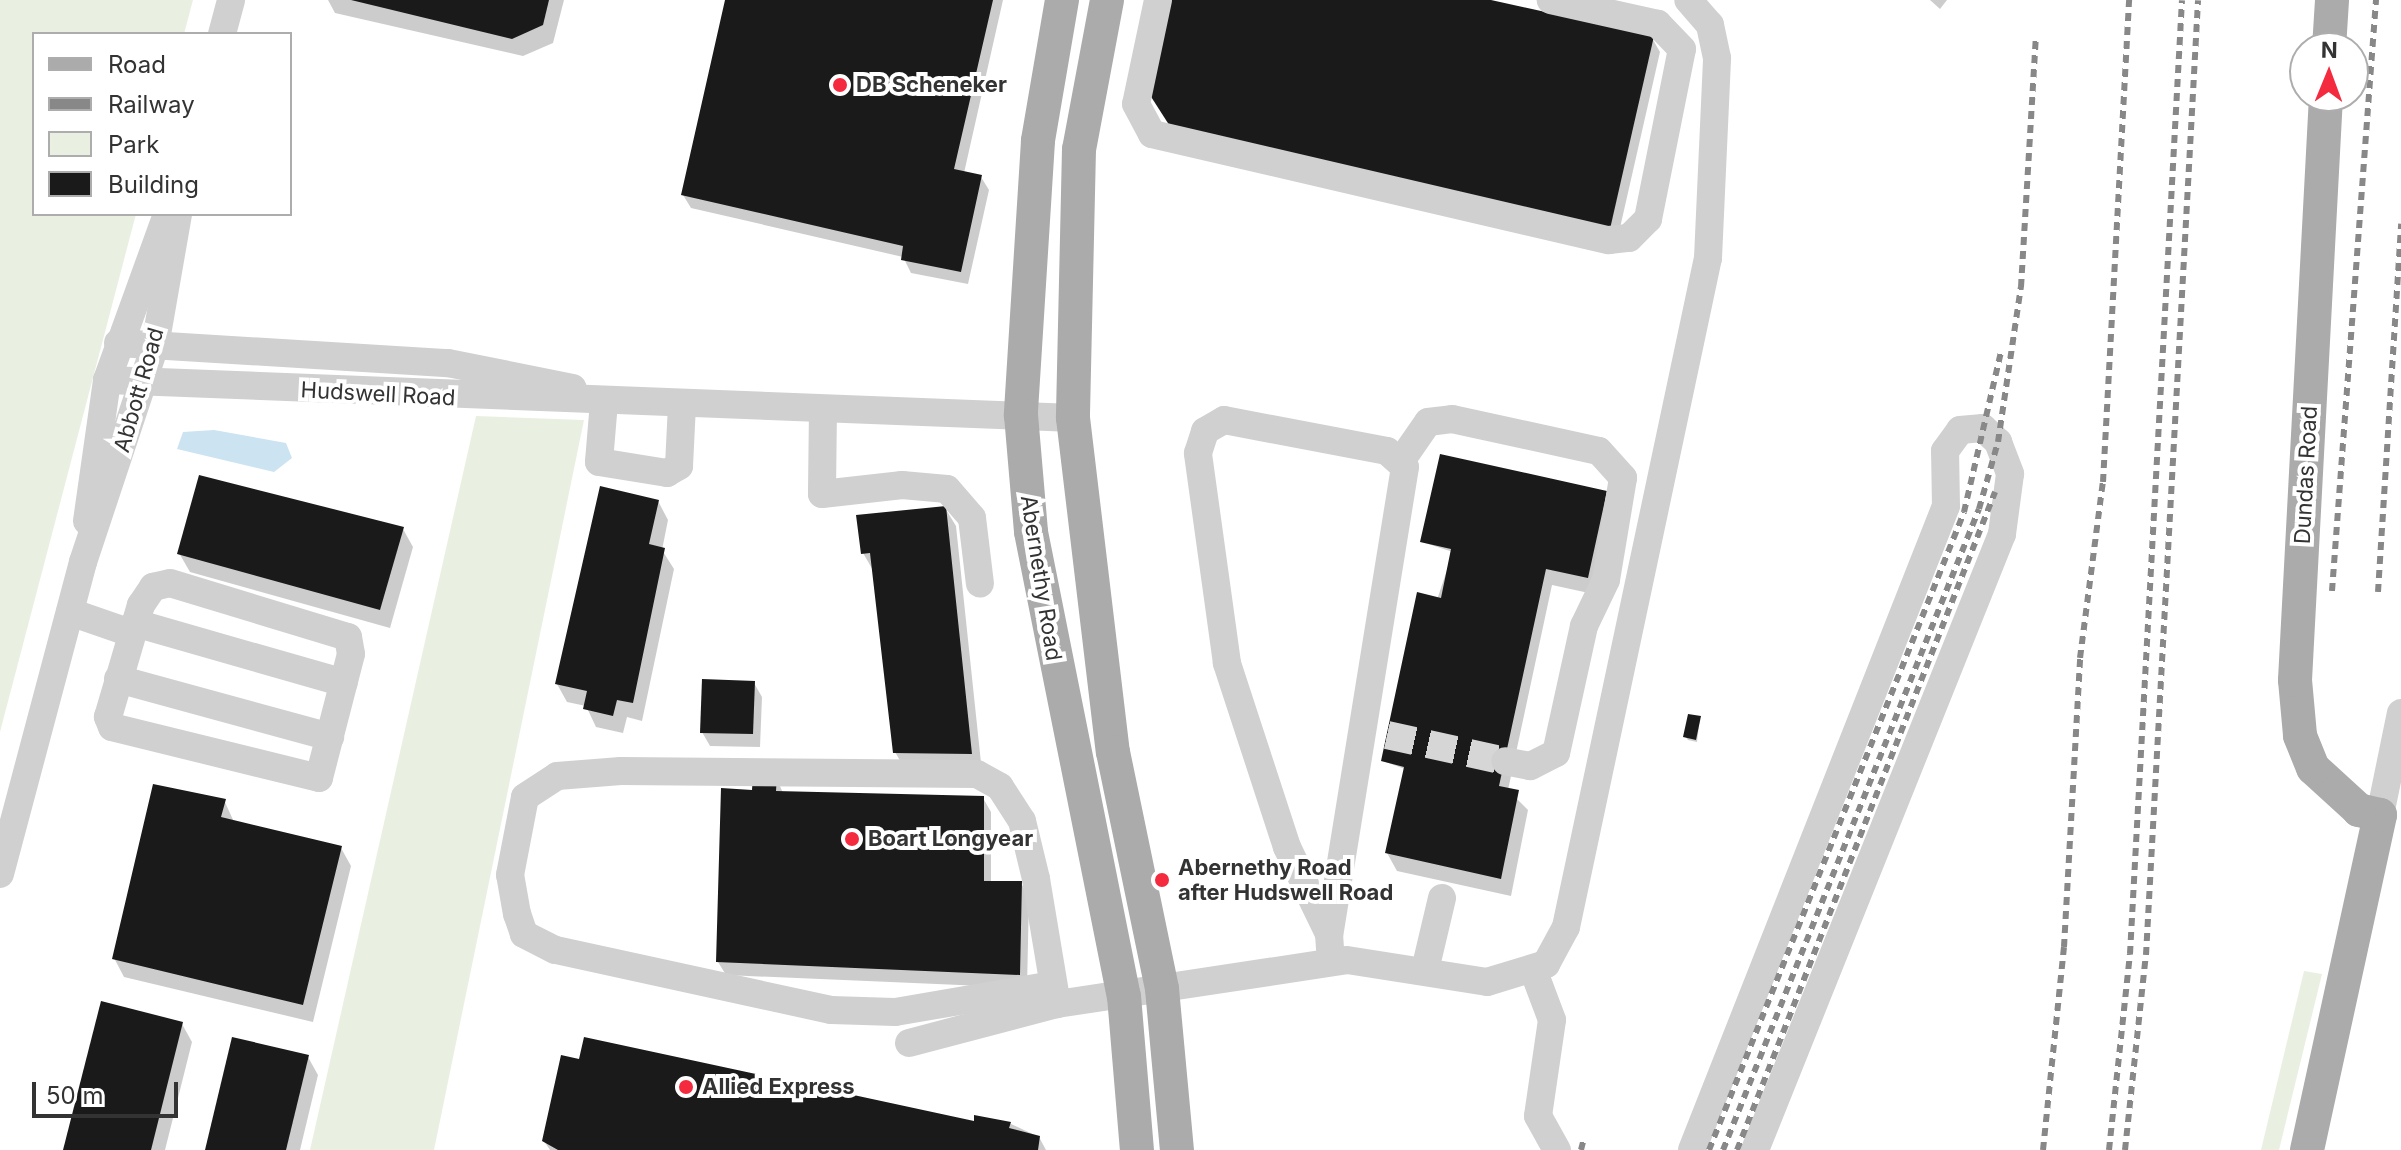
<!DOCTYPE html>
<html>
<head>
<meta charset="utf-8">
<style>
  body { margin:0 }
  #map { position:relative; width:2401px; height:1150px; overflow:hidden; background:#fff; font-family:Inter,sans-serif }
  div>[style] { position:absolute }
  [style*='--x'] { left:calc(var(--x)*1px); top:calc(var(--y)*1px); width:calc(var(--w)*1px); rotate:calc(var(--a)*1deg) }
  .green>* { inset:0; background:#e9f0e1 }
  .water>* { inset:0; background:#cce3f1 }
  .shadow>* { inset:0; background:#0003 }
  .building>* { inset:0; background:#1a1a1a }
  .minor-tunnel>* { height:28px; margin-top:-14px; transform-origin:0; background:repeating-linear-gradient(90deg,#d6d6d6 0 28px,transparent 0 42px) }
  .minor>* { height:28px; margin:-14px; padding:0 14px; transform-origin:14px; border-radius:14px; background:#d0d0d0 }
  .major>* { height:34px; margin:-17px; padding:0 17px; transform-origin:17px; border-radius:17px; background:#ababab }
  .rail>* { height:6px; margin-top:-3px; transform-origin:0; background:repeating-linear-gradient(90deg,#888 0 8px,transparent 0 14px) }
  .dots>* { width:22px; height:22px; translate:-50% -50%; box-sizing:border-box; border:4px solid #fff; border-radius:50% }
  span { translate:-50% -50%; white-space:nowrap; text-align:center; line-height:1.15; -webkit-text-stroke:8px #fff; paint-order:stroke }
  .poi-label { font-size:22px; color:#333; font-weight:700 }
  .left { translate:0 -50%; text-align:left }
  .street-label { font-size:22px; color:#333 }
  .legend { position:absolute; left:32px; top:32px; width:260px; height:184px; box-sizing:border-box; background:#fff; border:2px solid #adadad; margin:0; padding:10px 14px; list-style:none; font-size:24px; color:#333 }
  .legend li { display:flex; align-items:center; gap:16px; height:40px }
  .legend b { width:40px; border:2px solid #adadad }
  .north { position:absolute; left:2289px; top:32px; width:80px; height:80px; box-sizing:border-box; background:#fff; border:2px solid #adadad; border-radius:50%; rotate:1deg; font-size:22px; font-weight:700; line-height:32px; text-align:center; color:#333 }
  .north::after { content:''; display:block; margin:auto; width:28px; height:36px; background:#f42a3e; clip-path:polygon(50% 0,100% 100%,50% 72%,0 100%) }
  .scale { position:absolute; left:32px; top:1082px; width:146px; height:36px; box-sizing:border-box; border:4px solid #333; border-top:0; padding-left:10px; font-size:24px; line-height:28px; white-space:nowrap; color:#333; -webkit-text-stroke:6px #fff; paint-order:stroke }
</style>
</head>
<body>
<div id="map">
  <div class="green">
    <i style="clip-path:polygon(0 0,193px 0,184px 34px,34px 34px,34px 214px,136px 214px,0 732px)"></i>
    <i style="clip-path:polygon(476px 416px,584px 420px,434px 1150px,310px 1150px)"></i>
    <i style="clip-path:polygon(2304px 971px,2322px 974px,2279px 1150px,2261px 1150px)"></i>
  </div>
  <div class="water">
    <i style="clip-path:polygon(214px 430px,286px 443px,292px 458px,274px 472px,177px 449px,183px 432px)"></i>
  </div>
  <div class="shadow">
    <i style="clip-path:polygon(328px 0,564px 0,553px 43px,523px 56px,335px 13px)"></i>
    <i style="clip-path:polygon(727px 0,1003px 0,964px 173px,981px 177px,989px 190px,968px 284px,911px 273px,903px 257px,691px 208px,683px 195px)"></i>
    <i style="clip-path:polygon(1482px 0,1652px 38px,1660px 52px,1617px 241px)"></i>
    <i style="clip-path:polygon(1930px 0,1947px 0,1940px 9px)"></i>
    <i style="clip-path:polygon(1606px 492px,1598px 595px,1552px 585px,1508px 790px,1528px 810px,1511px 896px,1397px 871px,1387px 853px,1405px 769px,1383px 761px,1453px 552px,1422px 542px)"></i>
    <i style="clip-path:polygon(658px 501px,668px 520px,662px 550px,674px 569px,642px 721px,627px 717px,623px 733px,596px 727px,586px 706px,567px 702px,557px 684px)"></i>
    <i style="clip-path:polygon(945px 508px,956px 526px,982px 772px,906px 771px,895px 752px,874px 572px,863px 553px)"></i>
    <i style="clip-path:polygon(403px 529px,413px 547px,390px 628px,190px 572px,179px 553px)"></i>
    <i style="clip-path:polygon(754px 683px,762px 697px,760px 747px,710px 746px,702px 732px)"></i>
    <i style="clip-path:polygon(1700px 718px,1697px 742px,1688px 740px,1685px 736px)"></i>
    <i style="clip-path:polygon(776px 777px,783px 793px,983px 798px,991px 812px,991px 883px,1021px 883px,1029px 897px,1027px 988px,726px 975px,718px 962px,754px 792px)"></i>
    <i style="clip-path:polygon(224px 800px,234px 822px,341px 848px,351px 866px,313px 1022px,124px 977px,114px 958px)"></i>
    <i style="clip-path:polygon(182px 1024px,192px 1042px,165px 1150px,65px 1150px)"></i>
    <i style="clip-path:polygon(308px 1057px,318px 1075px,300px 1150px,207px 1150px)"></i>
    <i style="clip-path:polygon(975px 1123px,1009px 1123px,1039px 1137px,1046px 1150px,550px 1150px,544px 1141px)"></i>
  </div>
  <div class="building">
    <i style="clip-path:polygon(351px 0,549px 0,543px 25px,512px 39px)"></i>
    <i style="clip-path:polygon(725px 0,993px 0,954px 169px,982px 175px,961px 272px,901px 260px,903px 246px,681px 195px)"></i>
    <i style="clip-path:polygon(1169px 0,1491px 0,1654px 36px,1610px 229px,1173px 131px,1148px 92px)"></i>
    <i style="clip-path:polygon(1440px 454px,1607px 491px,1588px 578px,1546px 569px,1499px 786px,1519px 790px,1501px 879px,1385px 853px,1404px 767px,1381px 761px,1417px 592px,1441px 598px,1451px 549px,1420px 542px)"></i>
    <i style="clip-path:polygon(199px 475px,404px 527px,380px 610px,177px 554px)"></i>
    <i style="clip-path:polygon(600px 486px,659px 500px,649px 544px,665px 548px,633px 703px,617px 700px,613px 716px,583px 709px,587px 691px,555px 684px)"></i>
    <i style="clip-path:polygon(946px 506px,972px 754px,893px 753px,870px 553px,861px 554px,856px 515px)"></i>
    <i style="clip-path:polygon(702px 679px,755px 681px,753px 734px,700px 733px)"></i>
    <i style="clip-path:polygon(1688px 714px,1701px 716px,1696px 740px,1683px 737px)"></i>
    <i style="clip-path:polygon(753px 774px,777px 775px,776px 791px,984px 796px,984px 881px,1022px 881px,1020px 975px,716px 962px,721px 788px,752px 790px)"></i>
    <i style="clip-path:polygon(153px 784px,226px 799px,221px 817px,342px 846px,303px 1005px,112px 959px)"></i>
    <i style="clip-path:polygon(101px 1001px,183px 1022px,151px 1150px,63px 1150px)"></i>
    <i style="clip-path:polygon(232px 1037px,309px 1055px,286px 1150px,205px 1150px)"></i>
    <i style="clip-path:polygon(584px 1037px,974px 1121px,974px 1115px,1011px 1122px,1009px 1128px,1040px 1136px,1038px 1150px,558px 1150px,542px 1141px,561px 1055px,579px 1059px)"></i>
  </div>
  <div class="minor-tunnel">
    <i style="--x:1387;--y:735;--w:121;--a:12.4"></i>
  </div>
  <div class="minor">
    <i style="--x:1158;--y:0;--w:106;--a:101.9"></i>
    <i style="--x:1136;--y:104;--w:34;--a:62"></i>
    <i style="--x:1152;--y:134;--w:469;--a:13.1"></i>
    <i style="--x:1609;--y:240;--w:20;--a:-6"></i>
    <i style="--x:1629;--y:238;--w:27;--a:-45"></i>
    <i style="--x:1648;--y:219;--w:173;--a:-78.7"></i>
    <i style="--x:1682;--y:49;--w:35;--a:-134"></i>
    <i style="--x:1658;--y:24;--w:110;--a:-167.4"></i>
    <i style="--x:222;--y:34;--w:35;--a:-75"></i>
    <i style="--x:118;--y:343;--w:331;--a:3.5"></i>
    <i style="--x:448;--y:363;--w:127;--a:11.3"></i>
    <i style="--x:107;--y:380;--w:967;--a:2.25"></i>
    <i style="--x:604;--y:402;--w:60;--a:94.8"></i>
    <i style="--x:599;--y:462;--w:69;--a:9.2"></i>
    <i style="--x:667;--y:473;--w:14;--a:-30"></i>
    <i style="--x:679;--y:466;--w:62;--a:-87.2"></i>
    <i style="--x:823;--y:409;--w:85;--a:90.7"></i>
    <i style="--x:822;--y:494;--w:81;--a:-6.4"></i>
    <i style="--x:902;--y:485;--w:45;--a:5.1"></i>
    <i style="--x:947;--y:489;--w:38;--a:49"></i>
    <i style="--x:972;--y:518;--w:66;--a:83.1"></i>
    <i style="--x:1401;--y:461;--w:47;--a:-55.3"></i>
    <i style="--x:1428;--y:422;--w:24;--a:-7"></i>
    <i style="--x:1452;--y:419;--w:150;--a:12.3"></i>
    <i style="--x:1599;--y:451;--w:36;--a:48"></i>
    <i style="--x:1623;--y:478;--w:103;--a:99.5"></i>
    <i style="--x:1606;--y:580;--w:51;--a:115.6"></i>
    <i style="--x:1584;--y:626;--w:130;--a:102.4"></i>
    <i style="--x:1556;--y:753;--w:29;--a:153"></i>
    <i style="--x:1530;--y:766;--w:25;--a:-169"></i>
    <i style="--x:87;--y:521;--w:142;--a:-81.9"></i>
    <i style="--x:107;--y:380;--w:177;--a:-70.1"></i>
    <i style="--x:170;--y:583;--w:186;--a:16.9"></i>
    <i style="--x:348;--y:637;--w:17;--a:80"></i>
    <i style="--x:351;--y:654;--w:128;--a:104.5"></i>
    <i style="--x:319;--y:778;--w:213;--a:-166.2"></i>
    <i style="--x:112;--y:727;--w:11;--a:-112"></i>
    <i style="--x:108;--y:717;--w:117;--a:-73.6"></i>
    <i style="--x:141;--y:605;--w:22;--a:-56"></i>
    <i style="--x:153;--y:587;--w:17;--a:-13"></i>
    <i style="--x:70;--y:612;--w:65;--a:19"></i>
    <i style="--x:135;--y:623;--w:217;--a:16"></i>
    <i style="--x:118;--y:679;--w:220;--a:15.3"></i>
    <i style="--x:2380;--y:815;--w:104;--a:-78.4"></i>
    <i style="--x:0;--y:874;--w:323;--a:-75.1"></i>
    <i style="--x:83;--y:562;--w:228;--a:-71.6"></i>
    <i style="--x:155;--y:346;--w:134;--a:-80.1"></i>
    <i style="--x:1329;--y:934;--w:97;--a:-115.8"></i>
    <i style="--x:1287;--y:847;--w:194;--a:-108.1"></i>
    <i style="--x:1227;--y:663;--w:212;--a:-97.9"></i>
    <i style="--x:1198;--y:453;--w:23;--a:-72"></i>
    <i style="--x:1205;--y:431;--w:22;--a:-30"></i>
    <i style="--x:1224;--y:420;--w:166;--a:10.8"></i>
    <i style="--x:1387;--y:451;--w:24;--a:42"></i>
    <i style="--x:1405;--y:467;--w:473;--a:99.2"></i>
    <i style="--x:1329;--y:934;--w:28;--a:86"></i>
    <i style="--x:1425;--y:970;--w:74;--a:-76.7"></i>
    <i style="--x:1534;--y:972;--w:51;--a:69.4"></i>
    <i style="--x:1552;--y:1020;--w:97;--a:98.3"></i>
    <i style="--x:1538;--y:1116;--w:39;--a:61"></i>
    <i style="--x:1053;--y:985;--w:160;--a:170.3"></i>
    <i style="--x:895;--y:1012;--w:64;--a:-178.2"></i>
    <i style="--x:831;--y:1010;--w:282;--a:-167.7"></i>
    <i style="--x:555;--y:950;--w:35;--a:-153"></i>
    <i style="--x:524;--y:934;--w:21;--a:-109"></i>
    <i style="--x:517;--y:914;--w:40;--a:-100"></i>
    <i style="--x:510;--y:875;--w:79;--a:-79.1"></i>
    <i style="--x:525;--y:797;--w:38;--a:-33"></i>
    <i style="--x:557;--y:776;--w:64;--a:-4.5"></i>
    <i style="--x:621;--y:771;--w:356;--a:0.5"></i>
    <i style="--x:977;--y:774;--w:26;--a:29"></i>
    <i style="--x:1000;--y:787;--w:40;--a:57.1"></i>
    <i style="--x:1022;--y:821;--w:60;--a:76.4"></i>
    <i style="--x:1036;--y:879;--w:127;--a:80.5"></i>
    <i style="--x:909;--y:1043;--w:153;--a:-14.8"></i>
    <i style="--x:1057;--y:1004;--w:293;--a:-8.6"></i>
    <i style="--x:1347;--y:960;--w:142;--a:8.9"></i>
    <i style="--x:1487;--y:982;--w:62;--a:-17"></i>
    <i style="--x:1546;--y:964;--w:42;--a:-61.6"></i>
    <i style="--x:1566;--y:927;--w:684;--a:-78.02"></i>
    <i style="--x:1708;--y:258;--w:200;--a:-87.4"></i>
    <i style="--x:1717;--y:58;--w:34;--a:-102"></i>
    <i style="--x:1710;--y:25;--w:33;--a:-131"></i>
    <i style="--x:1692;--y:1150;--w:692;--a:-68.48"></i>
    <i style="--x:1946;--y:506;--w:55;--a:-91"></i>
    <i style="--x:1945;--y:451;--w:26;--a:-54"></i>
    <i style="--x:1960;--y:430;--w:23;--a:-5"></i>
    <i style="--x:1983;--y:428;--w:21;--a:43"></i>
    <i style="--x:1998;--y:442;--w:34;--a:69"></i>
    <i style="--x:2010;--y:474;--w:61;--a:97.6"></i>
    <i style="--x:2002;--y:534;--w:664;--a:111.85"></i>
  </div>
  <div class="major">
    <i style="--x:1062;--y:0;--w:143;--a:99.7"></i>
    <i style="--x:1038;--y:141;--w:275;--a:93.6"></i>
    <i style="--x:1021;--y:415;--w:117;--a:85.1"></i>
    <i style="--x:1031;--y:532;--w:473;--a:78.7"></i>
    <i style="--x:1124;--y:996;--w:155;--a:85.2"></i>
    <i style="--x:1107;--y:0;--w:152;--a:100.6"></i>
    <i style="--x:1079;--y:149;--w:269;--a:91.3"></i>
    <i style="--x:1073;--y:418;--w:336;--a:83.2"></i>
    <i style="--x:1113;--y:752;--w:242;--a:78.3"></i>
    <i style="--x:1162;--y:989;--w:162;--a:84.7"></i>
    <i style="--x:2329;--y:48;--w:48;--a:-86.4"></i>
    <i style="--x:2307;--y:1150;--w:343;--a:-77.7"></i>
    <i style="--x:2380;--y:815;--w:22;--a:-167"></i>
    <i style="--x:2359;--y:810;--w:62;--a:-137.6"></i>
    <i style="--x:2313;--y:768;--w:35;--a:-112"></i>
    <i style="--x:2300;--y:735;--w:55;--a:-95.2"></i>
    <i style="--x:2295;--y:680;--w:585;--a:-86.96"></i>
  </div>
  <div class="rail">
    <i style="--x:2332;--y:591;--w:593;--a:-85.74"></i>
    <i style="--x:2378;--y:592;--w:369;--a:-86.4"></i>
    <i style="--x:1581;--y:1150;--w:12;--a:-76"></i>
    <i style="--x:1709;--y:1150;--w:687;--a:-68.21"></i>
    <i style="--x:1964;--y:512;--w:164;--a:-77"></i>
    <i style="--x:1723;--y:1150;--w:690;--a:-68.23"></i>
    <i style="--x:1979;--y:509;--w:70;--a:-74.2"></i>
    <i style="--x:1998;--y:442;--w:157;--a:-81.6"></i>
    <i style="--x:2021;--y:287;--w:250;--a:-86.6"></i>
    <i style="--x:1737;--y:1150;--w:707;--a:-68.59"></i>
    <i style="--x:2043;--y:1150;--w:204;--a:-84.1"></i>
    <i style="--x:2064;--y:947;--w:289;--a:-86.8"></i>
    <i style="--x:2080;--y:658;--w:177;--a:-82.6"></i>
    <i style="--x:2103;--y:482;--w:483;--a:-86.9"></i>
    <i style="--x:2109;--y:1150;--w:197;--a:-83.9"></i>
    <i style="--x:2130;--y:954;--w:955;--a:-86.88"></i>
    <i style="--x:2125;--y:1150;--w:196;--a:-83.9"></i>
    <i style="--x:2146;--y:955;--w:956;--a:-86.88"></i>
  </div>
  <div class="dots">
    <i style="left:840px;top:85px;background:#f42a3e"></i>
    <i style="left:852px;top:839px;background:#f42a3e"></i>
    <i style="left:1162px;top:880px;background:#f42a3e"></i>
    <i style="left:686px;top:1087px;background:#f42a3e"></i>
  </div>
  <div class="poi-label">
    <span class="left" style="left:856px;top:85px">DB Scheneker</span>
    <span class="left" style="left:868px;top:839px">Boart Longyear</span>
    <span class="left" style="left:1178px;top:880px">Abernethy Road<br>after Hudswell Road</span>
    <span class="left" style="left:702px;top:1087px">Allied Express</span>
  </div>
  <div class="street-label">
    <span style="left:139px;top:390px;rotate:-74deg">Abbott Road</span>
    <span style="left:378px;top:394px;rotate:3deg">Hudswell Road</span>
    <span style="left:2306px;top:475px;rotate:-87deg">Dundas Road</span>
    <span style="left:1041px;top:578px;rotate:81deg">Abernethy Road</span>
  </div>
  <ul class="legend">
  <li><b style="height:10px;background:#ababab"></b>Road</li>
  <li><b style="height:10px;background:#888"></b>Railway</li>
  <li><b style="height:22px;background:#e9f0e1"></b>Park</li>
  <li><b style="height:22px;background:#1a1a1a"></b>Building</li>
  </ul>
  <div class="north">N</div>
  <div class="scale">50 m</div>
</div>
</body>
</html>
